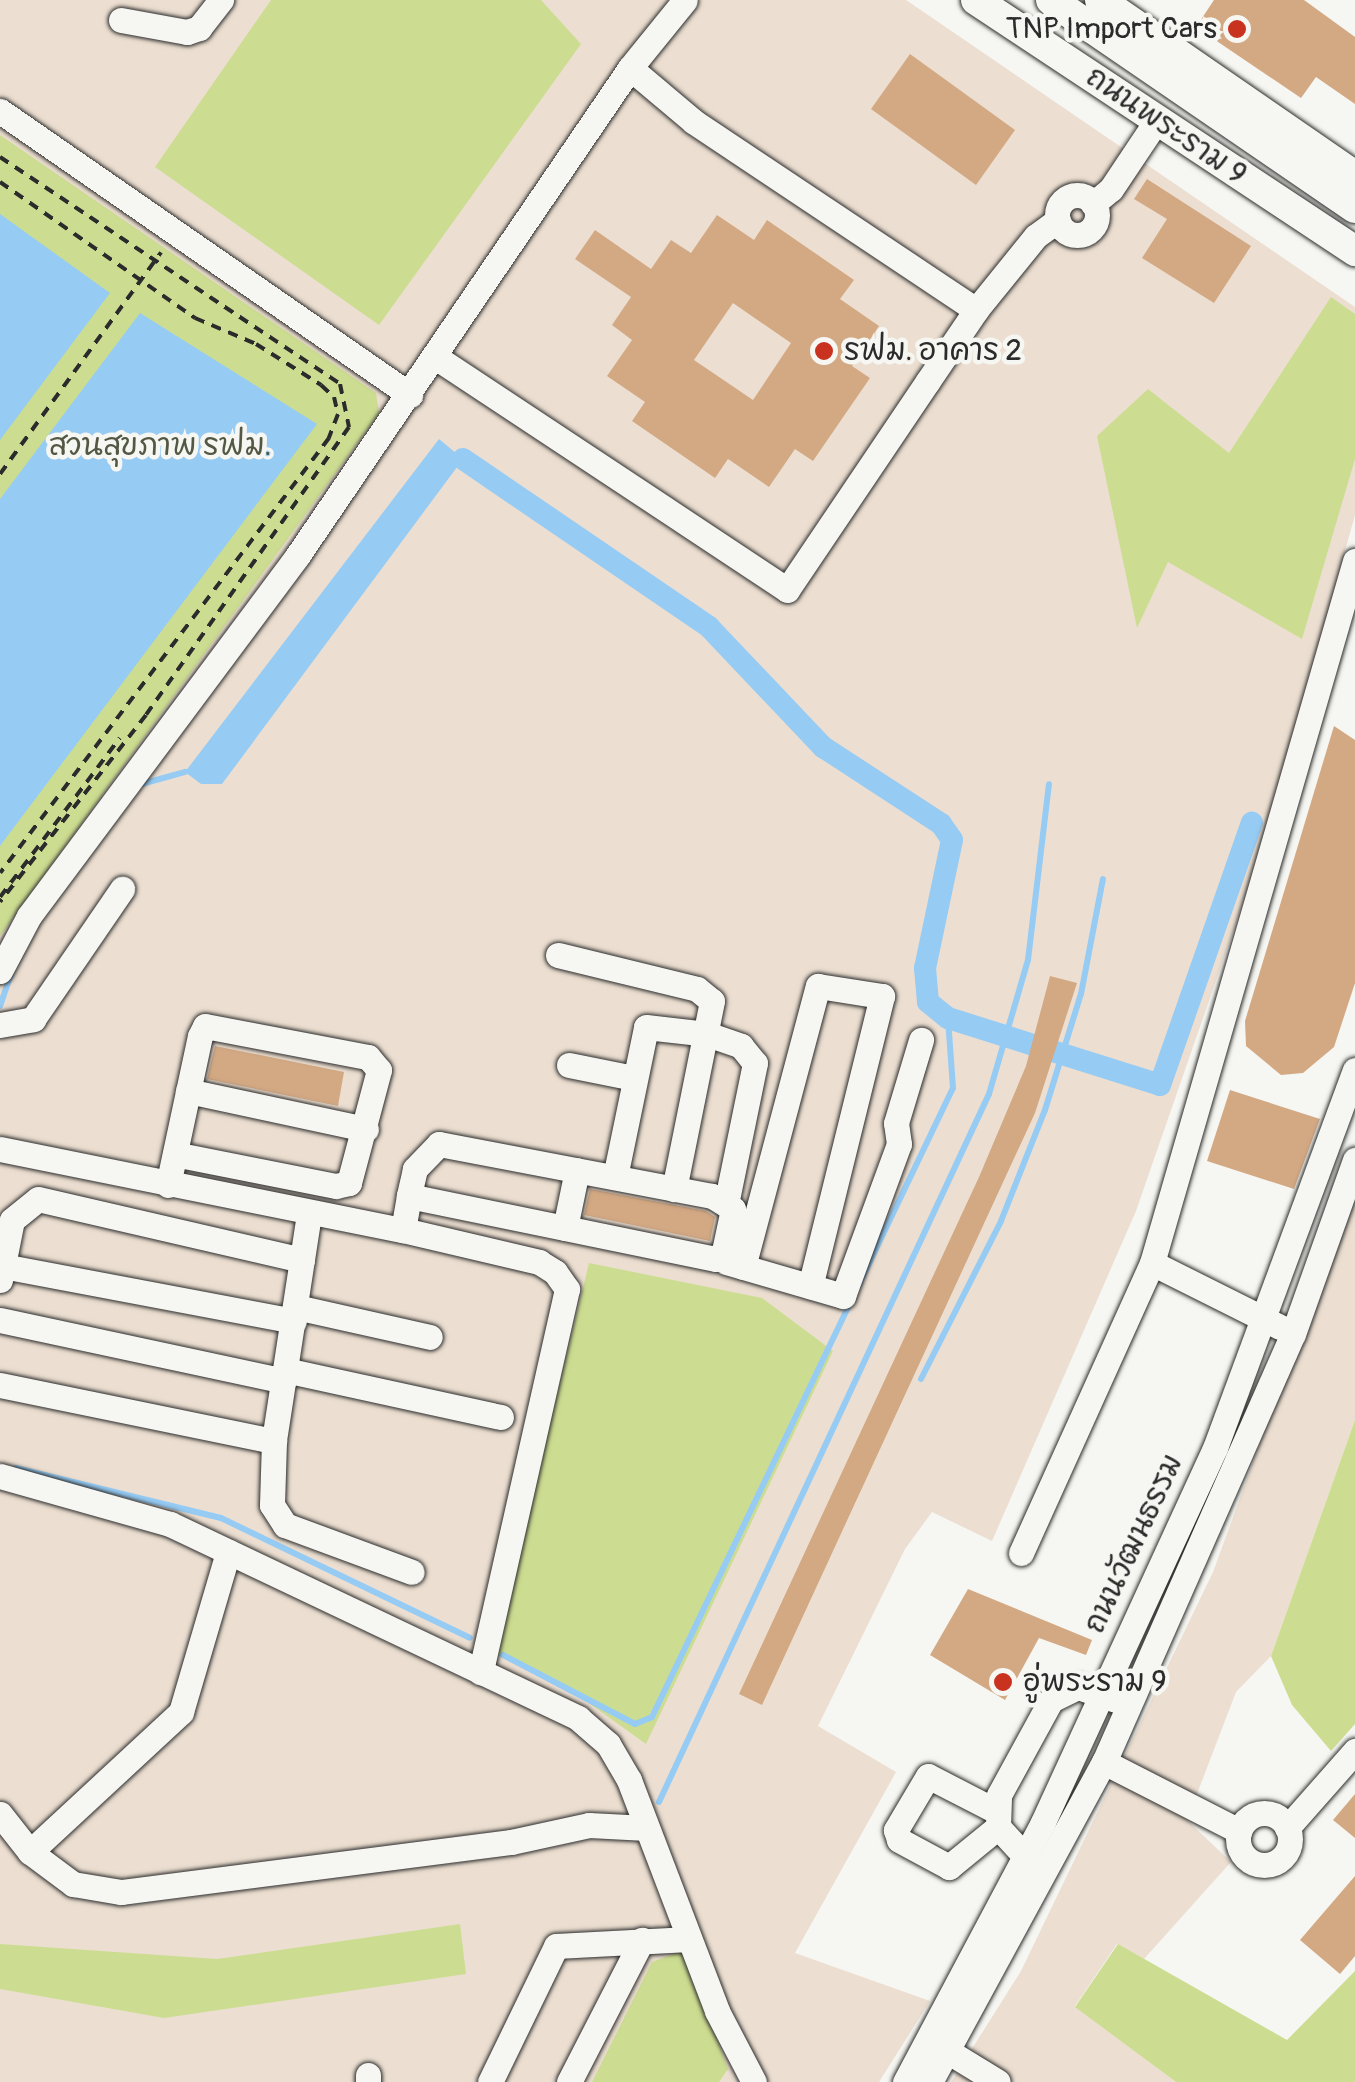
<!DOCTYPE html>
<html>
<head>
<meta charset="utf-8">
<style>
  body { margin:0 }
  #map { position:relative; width:1355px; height:2082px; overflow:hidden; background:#f6f6f2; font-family:Pangolin,"Playpen Sans Thai",sans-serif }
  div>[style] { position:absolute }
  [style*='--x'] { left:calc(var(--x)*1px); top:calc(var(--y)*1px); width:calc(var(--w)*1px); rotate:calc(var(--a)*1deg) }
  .built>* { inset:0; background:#ecdfd1 }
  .green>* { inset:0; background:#ccdd91 }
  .water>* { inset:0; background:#96cbf4 }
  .stream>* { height:6px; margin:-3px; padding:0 3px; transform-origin:3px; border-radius:3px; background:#96cbf4 }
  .canal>* { height:22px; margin:-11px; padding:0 11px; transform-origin:11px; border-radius:11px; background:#96cbf4 }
  .building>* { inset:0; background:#d3a984 }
  .path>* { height:4px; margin-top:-2px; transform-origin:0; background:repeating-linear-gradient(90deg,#2b2b2b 0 10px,transparent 0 18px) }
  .roads { filter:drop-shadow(0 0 2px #2b2b2b) drop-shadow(0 0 2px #2b2b2b) }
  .minor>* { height:25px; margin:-12.5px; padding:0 12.5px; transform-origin:12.5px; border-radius:12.5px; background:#f6f6f2 }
  .minor>.ring { margin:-12.5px; padding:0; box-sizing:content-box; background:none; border:25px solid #f6f6f2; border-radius:50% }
  .major>* { height:30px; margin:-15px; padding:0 15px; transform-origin:15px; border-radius:15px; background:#f6f6f2 }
  .dots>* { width:28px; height:28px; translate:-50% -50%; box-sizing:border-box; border:5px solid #f6f6f2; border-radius:50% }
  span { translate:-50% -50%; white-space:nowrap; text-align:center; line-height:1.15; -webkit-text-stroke:9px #f6f6f2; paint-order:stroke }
  .poi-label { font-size:30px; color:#2b2b2b }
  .right { translate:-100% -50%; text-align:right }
  .left { translate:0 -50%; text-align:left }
  .street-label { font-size:30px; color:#2b2b2b }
  .park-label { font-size:30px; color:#535844 }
</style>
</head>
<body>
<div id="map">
  <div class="built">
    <i style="clip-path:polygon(0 0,906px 0,1355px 307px,1355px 515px,1261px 851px,1136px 1211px,992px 1541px,932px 1512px,905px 1549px,818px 1726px,896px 1772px,795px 1953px,930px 2001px,879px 2082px,0 2082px)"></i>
    <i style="clip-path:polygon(1355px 1183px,1355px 1420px,1271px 1656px,1236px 1692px,1187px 1820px,1231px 1862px,1144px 1959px,1117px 1944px,1075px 2006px,1176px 2082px,951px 2082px,1021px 1971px,1213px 1572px)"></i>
  </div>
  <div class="green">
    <i style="clip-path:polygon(271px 0,541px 0,581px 44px,379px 325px,155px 167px)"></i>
    <i style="clip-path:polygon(0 135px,376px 393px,379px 413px,0 936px)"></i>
    <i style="clip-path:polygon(1331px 297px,1355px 314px,1355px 459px,1302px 639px,1168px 562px,1137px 628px,1097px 436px,1148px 389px,1229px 453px)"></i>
    <i style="clip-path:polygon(589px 1263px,762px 1298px,833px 1351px,646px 1744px,558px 1681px,494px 1654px)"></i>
    <i style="clip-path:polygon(1355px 1420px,1355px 1724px,1331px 1751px,1292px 1705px,1271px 1656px)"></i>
    <i style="clip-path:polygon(460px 1924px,466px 1974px,164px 2018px,0 1989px,0 1944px,217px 1959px)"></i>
    <i style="clip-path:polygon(1118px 1944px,1287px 2040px,1355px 1971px,1355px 2082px,1176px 2082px,1075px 2007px)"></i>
    <i style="clip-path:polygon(684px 1950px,728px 2069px,719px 2082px,592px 2082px,652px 1962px)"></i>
  </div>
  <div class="water">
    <i style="clip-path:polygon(0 214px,110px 293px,0 440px)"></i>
    <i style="clip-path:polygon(140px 313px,317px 424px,0 846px,0 499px)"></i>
    <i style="clip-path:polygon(439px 439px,463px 459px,222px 784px,201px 784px,185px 772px)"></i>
  </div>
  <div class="stream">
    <i style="--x:138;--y:785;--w:49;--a:-15.5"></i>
    <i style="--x:0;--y:1006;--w:36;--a:-71"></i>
    <i style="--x:921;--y:1379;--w:177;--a:-63.1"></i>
    <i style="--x:1001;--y:1221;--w:119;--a:-68.4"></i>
    <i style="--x:1045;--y:1110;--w:121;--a:-72.8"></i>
    <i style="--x:1081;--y:994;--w:117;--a:-79.2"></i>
    <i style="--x:16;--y:1468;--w:211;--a:13.7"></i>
    <i style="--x:221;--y:1518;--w:276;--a:25.7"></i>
    <i style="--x:503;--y:1655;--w:149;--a:27.6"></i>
    <i style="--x:635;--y:1724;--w:18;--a:-22"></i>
    <i style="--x:652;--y:1717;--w:697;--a:-64.43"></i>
    <i style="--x:953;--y:1088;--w:70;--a:-94.1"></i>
    <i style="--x:659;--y:1802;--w:781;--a:-65.01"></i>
    <i style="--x:989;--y:1094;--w:140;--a:-73.8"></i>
    <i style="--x:1028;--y:960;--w:177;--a:-83.2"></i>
  </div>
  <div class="canal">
    <i style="--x:463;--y:459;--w:298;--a:34.3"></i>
    <i style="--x:709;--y:627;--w:166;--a:46.5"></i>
    <i style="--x:823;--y:747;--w:141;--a:33.1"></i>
    <i style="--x:941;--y:824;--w:19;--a:55"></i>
    <i style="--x:952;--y:840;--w:131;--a:101.9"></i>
    <i style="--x:925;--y:968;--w:34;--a:85"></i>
    <i style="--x:928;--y:1002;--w:26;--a:39"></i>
    <i style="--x:948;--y:1018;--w:222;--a:17.5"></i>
    <i style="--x:1160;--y:1085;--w:278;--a:-70.7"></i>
  </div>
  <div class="building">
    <i style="clip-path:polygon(1214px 0,1304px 0,1355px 37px,1355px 104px,1316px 77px,1301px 98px,1196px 27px)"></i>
    <i style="clip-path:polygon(910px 54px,1015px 130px,976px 185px,871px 109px)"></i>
    <i style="clip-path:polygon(1147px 179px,1251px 246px,1214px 303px,1142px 258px,1167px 219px,1134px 199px)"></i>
    <i style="clip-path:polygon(evenodd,717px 215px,754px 240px,767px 220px,854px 280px,840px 299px,879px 326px,852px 366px,870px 378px,813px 461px,795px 449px,769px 487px,728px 459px,715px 478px,632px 421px,645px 402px,607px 376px,632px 340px,612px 325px,631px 297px,575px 259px,595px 230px,651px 269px,671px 240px,691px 253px,717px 215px,733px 303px,791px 343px,753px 400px,694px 360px,733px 303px)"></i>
    <i style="clip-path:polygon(1334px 726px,1355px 740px,1355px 983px,1334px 1047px,1303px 1073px,1281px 1075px,1246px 1046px,1245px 1021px)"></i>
    <i style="clip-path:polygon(1050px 976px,1077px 983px,1035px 1113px,762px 1705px,739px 1694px,979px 1177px,1026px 1066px)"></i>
    <i style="clip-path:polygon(215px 1046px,344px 1072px,338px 1106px,207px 1079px)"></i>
    <i style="clip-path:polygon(1230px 1090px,1320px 1119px,1294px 1189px,1207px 1161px)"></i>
    <i style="clip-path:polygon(590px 1189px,706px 1211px,715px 1217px,710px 1241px,584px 1215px)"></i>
    <i style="clip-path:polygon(968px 1589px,1092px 1640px,1086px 1655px,1039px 1638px,1005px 1700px,930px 1655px)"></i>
    <i style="clip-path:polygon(1355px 1794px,1355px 1838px,1333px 1820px)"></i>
    <i style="clip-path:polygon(1355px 1876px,1355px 1956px,1340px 1974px,1300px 1940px)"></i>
  </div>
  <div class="path">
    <i style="--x:0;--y:157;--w:409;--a:33.7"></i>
    <i style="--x:340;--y:384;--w:44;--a:78.2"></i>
    <i style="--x:349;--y:427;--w:352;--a:125.2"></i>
    <i style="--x:146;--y:715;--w:237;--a:128"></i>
    <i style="--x:0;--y:182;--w:238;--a:34.9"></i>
    <i style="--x:195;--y:318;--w:66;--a:23.1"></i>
    <i style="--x:256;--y:344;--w:77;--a:32.2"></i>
    <i style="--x:321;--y:385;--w:18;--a:43"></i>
    <i style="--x:334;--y:397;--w:17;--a:77"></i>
    <i style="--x:338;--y:414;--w:26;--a:111"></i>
    <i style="--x:329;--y:438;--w:545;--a:127.1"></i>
    <i style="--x:0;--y:474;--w:274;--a:-54"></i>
    <i style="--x:0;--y:897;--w:199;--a:-53"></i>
  </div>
  <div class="roads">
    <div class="minor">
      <i style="--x:121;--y:20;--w:67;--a:10.3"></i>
      <i style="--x:187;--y:32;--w:13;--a:-18"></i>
      <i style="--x:199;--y:28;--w:36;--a:-52"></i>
      <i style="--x:0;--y:111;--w:499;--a:34.7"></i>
      <i class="ring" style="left:1057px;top:195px;width:15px;height:15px"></i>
      <i style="--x:1093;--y:204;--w:23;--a:-40"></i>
      <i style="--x:1111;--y:189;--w:83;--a:-56.3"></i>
      <i style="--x:976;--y:310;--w:95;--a:-51"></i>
      <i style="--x:1036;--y:236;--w:27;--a:-36"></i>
      <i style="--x:437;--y:358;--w:420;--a:33.5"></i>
      <i style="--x:787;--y:590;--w:252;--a:-56"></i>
      <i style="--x:928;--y:381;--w:86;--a:-55.9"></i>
      <i style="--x:976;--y:310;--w:340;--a:-146.3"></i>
      <i style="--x:693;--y:121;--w:82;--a:-139.9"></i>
      <i style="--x:558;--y:955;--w:143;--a:13.7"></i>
      <i style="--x:697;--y:989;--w:19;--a:39"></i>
      <i style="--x:712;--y:1001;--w:192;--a:101.4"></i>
      <i style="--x:0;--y:971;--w:62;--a:-62.2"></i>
      <i style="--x:29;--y:916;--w:450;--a:-53.3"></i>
      <i style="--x:298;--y:555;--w:589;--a:-55.72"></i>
      <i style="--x:630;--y:68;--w:87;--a:-51"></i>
      <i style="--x:0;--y:1025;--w:34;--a:-10"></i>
      <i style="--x:33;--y:1019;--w:158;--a:-55.6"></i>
      <i style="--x:569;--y:1065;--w:66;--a:11.3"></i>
      <i style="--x:188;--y:1091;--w:182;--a:12.1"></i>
      <i style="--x:0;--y:1149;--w:411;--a:11.4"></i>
      <i style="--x:403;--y:1230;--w:140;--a:13.2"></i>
      <i style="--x:539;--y:1262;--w:19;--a:32"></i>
      <i style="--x:555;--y:1272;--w:21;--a:55"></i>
      <i style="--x:567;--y:1289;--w:393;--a:102.7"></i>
      <i style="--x:615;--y:1177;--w:153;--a:-78.3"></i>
      <i style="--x:646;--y:1027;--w:61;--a:6.5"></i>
      <i style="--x:707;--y:1034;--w:36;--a:19"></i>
      <i style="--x:741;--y:1046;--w:22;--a:51"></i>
      <i style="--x:755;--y:1063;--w:140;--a:101.6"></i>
      <i style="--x:168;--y:1185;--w:152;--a:-77.9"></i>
      <i style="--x:200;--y:1036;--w:11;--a:-63"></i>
      <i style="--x:205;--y:1026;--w:166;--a:10.8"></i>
      <i style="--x:368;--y:1057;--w:17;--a:50"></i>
      <i style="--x:379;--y:1070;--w:117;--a:104.9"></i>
      <i style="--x:349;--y:1183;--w:13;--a:167"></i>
      <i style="--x:336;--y:1186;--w:164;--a:-168.8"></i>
      <i style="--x:309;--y:1214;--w:230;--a:98.8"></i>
      <i style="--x:274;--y:1441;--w:64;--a:91.8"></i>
      <i style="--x:272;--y:1505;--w:24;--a:57"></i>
      <i style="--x:285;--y:1525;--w:135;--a:20.3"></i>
      <i style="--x:565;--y:1228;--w:59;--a:-78.3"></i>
      <i style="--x:403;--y:1230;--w:35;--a:-80"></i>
      <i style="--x:409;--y:1196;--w:313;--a:11.6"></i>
      <i style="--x:716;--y:1259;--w:11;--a:-45"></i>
      <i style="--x:724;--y:1251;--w:43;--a:-77.9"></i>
      <i style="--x:733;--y:1209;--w:25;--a:-148"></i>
      <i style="--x:712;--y:1196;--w:278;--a:-169.2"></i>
      <i style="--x:439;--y:1144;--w:35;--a:134"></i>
      <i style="--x:415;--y:1169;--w:28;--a:103"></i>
      <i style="--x:726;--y:1262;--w:122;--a:16.2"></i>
      <i style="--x:843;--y:1296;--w:162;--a:-69.8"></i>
      <i style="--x:899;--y:1144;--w:21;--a:-98"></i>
      <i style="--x:896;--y:1123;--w:87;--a:-73.2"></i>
      <i style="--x:3;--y:1266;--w:296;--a:10.7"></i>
      <i style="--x:743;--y:1267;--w:291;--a:-75.1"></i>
      <i style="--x:818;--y:986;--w:65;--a:8.9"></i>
      <i style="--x:882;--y:996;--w:299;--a:103.9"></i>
      <i style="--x:0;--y:1280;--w:61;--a:-78.7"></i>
      <i style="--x:12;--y:1220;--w:33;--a:-39"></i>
      <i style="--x:38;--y:1199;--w:271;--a:13"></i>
      <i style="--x:296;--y:1307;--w:137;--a:12.6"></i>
      <i style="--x:0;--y:1320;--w:290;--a:12.1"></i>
      <i style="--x:1280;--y:1327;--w:143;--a:-153.4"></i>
      <i style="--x:1152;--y:1263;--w:731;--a:-73.87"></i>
      <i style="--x:285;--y:1370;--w:221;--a:12.3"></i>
      <i style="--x:0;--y:1385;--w:280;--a:11.6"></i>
      <i style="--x:0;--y:1476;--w:177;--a:15.8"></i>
      <i style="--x:170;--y:1524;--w:452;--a:25.4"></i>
      <i style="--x:578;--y:1718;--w:40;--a:41"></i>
      <i style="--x:608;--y:1744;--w:42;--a:59.7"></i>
      <i style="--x:629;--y:1780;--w:247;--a:69.1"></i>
      <i style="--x:717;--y:2011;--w:80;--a:62.5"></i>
      <i style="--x:1021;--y:1553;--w:318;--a:-65.7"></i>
      <i style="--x:1104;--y:1762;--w:152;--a:27.1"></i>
      <i style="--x:994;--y:1810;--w:74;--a:-152.7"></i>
      <i style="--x:928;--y:1776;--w:63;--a:120.7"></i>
      <i style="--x:896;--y:1830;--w:10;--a:73"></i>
      <i style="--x:899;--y:1840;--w:57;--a:28.4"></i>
      <i style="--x:949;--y:1867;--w:63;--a:-39.2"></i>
      <i class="ring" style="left:1238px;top:1813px;width:27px;height:27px"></i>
      <i style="--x:0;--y:1814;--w:48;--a:51.7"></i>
      <i style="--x:30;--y:1852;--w:54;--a:36.7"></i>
      <i style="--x:73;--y:1884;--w:49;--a:9.5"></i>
      <i style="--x:121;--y:1892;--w:393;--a:-7.3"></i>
      <i style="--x:511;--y:1842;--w:80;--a:-12.3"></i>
      <i style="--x:589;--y:1825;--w:58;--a:3"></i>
      <i style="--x:1287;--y:1828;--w:103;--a:-48.6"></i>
      <i style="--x:30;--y:1852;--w:206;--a:-42.8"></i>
      <i style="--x:181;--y:1712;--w:167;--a:-73.6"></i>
      <i style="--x:1034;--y:1866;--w:53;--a:-132.7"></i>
      <i style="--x:998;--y:1827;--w:32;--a:-88"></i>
      <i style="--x:999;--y:1795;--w:108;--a:-61.3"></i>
      <i style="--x:1051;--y:1700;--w:30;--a:-26"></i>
      <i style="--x:1078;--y:1687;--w:39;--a:19"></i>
      <i style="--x:949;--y:2052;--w:57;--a:31.5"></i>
      <i style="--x:368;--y:2075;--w:7;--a:90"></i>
      <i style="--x:490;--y:2082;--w:151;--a:-64.1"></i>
      <i style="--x:556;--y:1946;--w:133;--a:-3"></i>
      <i style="--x:569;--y:2082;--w:160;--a:-62.8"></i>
      <i style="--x:905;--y:2082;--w:294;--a:-62"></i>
      <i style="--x:1043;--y:1822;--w:412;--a:-65.3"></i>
      <i style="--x:1215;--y:1448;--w:403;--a:-69.7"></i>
      <i style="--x:930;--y:2082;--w:364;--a:-61.5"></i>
      <i style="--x:1104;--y:1762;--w:468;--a:-66.2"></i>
      <i style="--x:1293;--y:1334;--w:185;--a:-70.4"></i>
    </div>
    <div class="major">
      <i style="--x:976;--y:0;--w:455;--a:33.5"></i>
      <i style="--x:1051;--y:0;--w:368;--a:34.4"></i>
      <i style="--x:1100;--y:0;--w:310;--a:34.6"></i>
    </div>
  </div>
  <div class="dots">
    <i style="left:1237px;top:29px;background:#c8321e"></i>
    <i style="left:824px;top:351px;background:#c8321e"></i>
    <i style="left:1003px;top:1682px;background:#c8321e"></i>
  </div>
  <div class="poi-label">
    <span class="right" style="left:1217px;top:29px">TNP Import Cars</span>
    <span class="left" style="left:844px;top:351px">รฟม. อาคาร 2</span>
    <span class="left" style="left:1023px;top:1682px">อู่พระราม 9</span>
  </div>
  <div class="street-label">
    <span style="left:1166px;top:126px;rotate:34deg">ถนนพระราม 9</span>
    <span style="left:1134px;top:1544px;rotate:-65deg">ถนนวัฒนธรรม</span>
  </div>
  <div class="park-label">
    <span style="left:160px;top:446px">สวนสุขภาพ รฟม.</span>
  </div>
</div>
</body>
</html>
